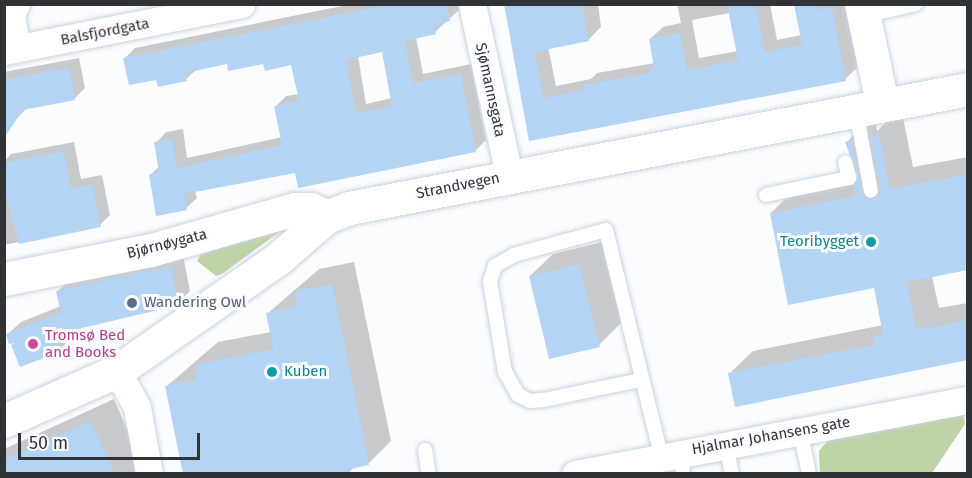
<!DOCTYPE html>
<html>
<head>
<meta charset="utf-8">
<style>
  body { margin:0 }
  #map { position:relative; width:972px; height:478px; overflow:hidden; background:#fafcfe; font-family:"Fira Sans",sans-serif }
  div>[style] { position:absolute }
  [style*='--x'] { left:calc(var(--x)*1px); top:calc(var(--y)*1px); width:calc(var(--w)*1px); rotate:calc(var(--a)*1deg) }
  .green>* { inset:0; background:#bdd3a5 }
  .shadow>* { inset:0; background:#0003 }
  .building>* { inset:0; background:#b3d4f5 }
  .roads { filter:drop-shadow(0 0 2px #c9d2dc) drop-shadow(0 0 2px #c9d2dc) }
  .service>* { height:14px; margin:-7px; padding:0 7px; transform-origin:7px; border-radius:7px; background:#fff }
  .minor>* { height:27px; margin:-13.5px; padding:0 13.5px; transform-origin:13.5px; border-radius:13.5px; background:#fff }
  .tertiary>* { height:33px; margin:-16.5px; padding:0 16.5px; transform-origin:16.5px; border-radius:16.5px; background:#fff }
  .dots>* { width:16px; height:16px; translate:-50% -50%; box-sizing:border-box; border:3px solid #fafcfe; border-radius:50% }
  span { translate:-50% -50%; white-space:nowrap; text-align:center; line-height:1.15; -webkit-text-stroke:6px #fafcfe; paint-order:stroke }
  .street-label { font-size:15px; color:#303437 }
  .culture-label { font-size:15px; color:#0d838f }
  .right { translate:-100% -50%; text-align:right }
  .left { translate:0 -50%; text-align:left }
  .service-label { font-size:15px; color:#4e5e75 }
  .hotel-label { font-size:15px; color:#b23c85 }
  .frame { position:absolute; inset:0; border:6px solid #303437; pointer-events:none }
  .scale { position:absolute; left:18px; top:433px; width:182px; height:27px; box-sizing:border-box; border:3px solid #303437; border-top:0; padding-left:8px; font-size:18px; line-height:21px; white-space:nowrap; color:#303437; -webkit-text-stroke:4px #fafcfe; paint-order:stroke }
</style>
</head>
<body>
<div id="map">
  <div class="green">
    <i style="clip-path:polygon(280px 227px,282px 230px,222px 274px,216px 276px,197px 261px,200px 255px)"></i>
    <i style="clip-path:polygon(963px 413px,965px 424px,932px 473px,820px 474px,819px 451px,830px 438px)"></i>
  </div>
  <div class="shadow">
    <i style="clip-path:polygon(evenodd,352px 4px,459px 4px,460px 9px,435px 32px,416px 37px,423px 74px,471px 64px,486px 140px,475px 151px,296px 171px,195px 190px,197px 198px,186px 208px,150px 175px,160px 166px,156px 143px,166px 132px,183px 129px,187px 158px,282px 137px,275px 107px,286px 96px,299px 94px,292px 64px,228px 63px,197px 69px,186px 79px,157px 78px,125px 58px,135px 48px,352px 4px,384px 50px,392px 98px,366px 104px,358px 56px,384px 50px)"></i>
    <i style="clip-path:polygon(evenodd,505px 4px,598px 4px,601px 27px,588px 40px,548px 47px,556px 86px,591px 79px,597px 73px,655px 63px,650px 39px,663px 27px,681px 23px,677px 4px,770px 4px,777px 40px,801px 35px,795px 4px,845px 4px,858px 67px,845px 79px,531px 140px,505px 4px,730px 13px,738px 51px,699px 58px,692px 20px,730px 13px)"></i>
    <i style="clip-path:polygon(79px 58px,85px 88px,74px 99px,27px 108px,15px 120px,4px 121px,4px 72px)"></i>
    <i style="clip-path:polygon(902px 113px,913px 167px,968px 157px,968px 269px,932px 276px,939px 308px,968px 303px,968px 359px,730px 373px,753px 351px,883px 325px,875px 287px,771px 213px,794px 190px,858px 178px,847px 142px,869px 119px,875px 118px,877px 131px,894px 114px)"></i>
    <i style="clip-path:polygon(74px 142px,81px 179px,102px 175px,110px 215px,100px 225px,4px 245px,4px 194px,8px 193px,4px 161px,11px 154px)"></i>
    <i style="clip-path:polygon(602px 242px,622px 322px,599px 345px,530px 276px,553px 254px)"></i>
    <i style="clip-path:polygon(183px 255px,190px 291px,178px 303px,67px 330px,71px 339px,58px 351px,18px 341px,8px 334px,21px 322px,61px 306px,58px 291px,70px 279px)"></i>
    <i style="clip-path:polygon(354px 262px,391px 441px,368px 464px,354px 467px,348px 474px,185px 474px,167px 386px,218px 342px,271px 332px,267px 314px,319px 269px)"></i>
    <i style="clip-path:polygon(114px 399px,145px 470px,142px 474px,4px 474px,4px 449px)"></i>
  </div>
  <div class="building">
    <i style="clip-path:polygon(evenodd,392px 4px,447px 4px,450px 21px,434px 25px,436px 34px,405px 41px,413px 83px,461px 74px,476px 152px,298px 188px,295px 173px,184px 194px,187px 210px,156px 216px,149px 175px,159px 172px,154px 142px,172px 139px,177px 168px,282px 145px,274px 106px,299px 101px,291px 65px,265px 71px,263px 64px,228px 71px,227px 64px,185px 73px,187px 81px,158px 87px,156px 80px,129px 85px,123px 58px,392px 4px,382px 52px,392px 106px,356px 113px,346px 60px,382px 52px)"></i>
    <i style="clip-path:polygon(504px 4px,582px 4px,589px 41px,534px 52px,544px 98px,584px 90px,583px 85px,651px 73px,650px 68px,654px 67px,649px 39px,680px 33px,687px 70px,738px 60px,727px 4px,755px 4px,765px 52px,802px 45px,794px 4px,814px 4px,815px 10px,832px 7px,846px 81px,529px 141px)"></i>
    <i style="clip-path:polygon(69px 68px,75px 100px,23px 110px,4px 138px,4px 79px)"></i>
    <i style="clip-path:polygon(879px 135px,890px 189px,968px 174px,968px 270px,907px 282px,916px 330px,968px 320px,968px 360px,735px 407px,728px 373px,874px 345px,873px 337px,883px 335px,874px 288px,788px 305px,770px 213px,855px 196px,853px 186px,858px 176px,845px 142px,852px 140px,862px 193px,867px 199px,876px 198px,880px 189px,870px 137px)"></i>
    <i style="clip-path:polygon(64px 151px,71px 189px,92px 184px,101px 227px,19px 244px,4px 186px,4px 163px)"></i>
    <i style="clip-path:polygon(579px 264px,600px 347px,549px 359px,529px 276px)"></i>
    <i style="clip-path:polygon(171px 266px,179px 305px,53px 335px,59px 352px,20px 367px,11px 345px,15px 343px,9px 344px,6px 334px,61px 313px,56px 291px)"></i>
    <i style="clip-path:polygon(332px 284px,369px 465px,327px 474px,183px 474px,165px 386px,197px 379px,194px 365px,273px 349px,266px 313px,298px 306px,295px 291px)"></i>
    <i style="clip-path:polygon(91px 421px,115px 474px,4px 474px,4px 460px)"></i>
  </div>
  <div class="roads">
    <div class="service">
      <i style="--x:863;--y:16;--w:54;--a:-12.8"></i>
      <i style="--x:856;--y:111;--w:81;--a:79.4"></i>
      <i style="--x:766;--y:195;--w:85;--a:-11.6"></i>
      <i style="--x:849;--y:178;--w:16;--a:-104"></i>
      <i style="--x:640;--y:380;--w:99;--a:168.3"></i>
      <i style="--x:543;--y:400;--w:13;--a:176"></i>
      <i style="--x:530;--y:401;--w:13;--a:-153"></i>
      <i style="--x:518;--y:395;--w:26;--a:-119"></i>
      <i style="--x:505;--y:372;--w:92;--a:-99.4"></i>
      <i style="--x:490;--y:281;--w:16;--a:-72"></i>
      <i style="--x:495;--y:266;--w:22;--a:-30"></i>
      <i style="--x:514;--y:255;--w:95;--a:-15.2"></i>
      <i style="--x:606;--y:230;--w:233;--a:76.3"></i>
      <i style="--x:800;--y:430;--w:45;--a:78.4"></i>
      <i style="--x:726;--y:444;--w:31;--a:79"></i>
      <i style="--x:425;--y:450;--w:24;--a:81"></i>
      <i style="--x:680;--y:452;--w:22;--a:82"></i>
    </div>
    <div class="minor">
      <i style="--x:16;--y:4;--w:13;--a:113"></i>
      <i style="--x:11;--y:16;--w:33;--a:79"></i>
      <i style="--x:472;--y:4;--w:175;--a:77.8"></i>
      <i style="--x:4;--y:51;--w:242;--a:-11.2"></i>
      <i style="--x:117;--y:371;--w:41;--a:60.9"></i>
      <i style="--x:137;--y:407;--w:68;--a:79.8"></i>
      <i style="--x:575;--y:474;--w:400;--a:-10.7"></i>
    </div>
    <div class="tertiary">
      <i style="--x:861;--y:4;--w:101;--a:78"></i>
      <i style="--x:4;--y:279;--w:150;--a:-11.2"></i>
      <i style="--x:151;--y:250;--w:150;--a:-15.9"></i>
      <i style="--x:295;--y:209;--w:16;--a:0"></i>
      <i style="--x:311;--y:209;--w:17;--a:28"></i>
      <i style="--x:4;--y:421;--w:124;--a:-23.9"></i>
      <i style="--x:117;--y:371;--w:198;--a:-34.9"></i>
      <i style="--x:279;--y:258;--w:62;--a:-41.1"></i>
      <i style="--x:326;--y:217;--w:25;--a:-21"></i>
      <i style="--x:349;--y:208;--w:630;--a:-10.88"></i>
    </div>
  </div>
  <div class="dots">
    <i style="left:871px;top:242px;background:#0f9aa8"></i>
    <i style="left:132px;top:303px;background:#5c6f8a"></i>
    <i style="left:33px;top:344px;background:#d1479c"></i>
    <i style="left:272px;top:372px;background:#0f9aa8"></i>
  </div>
  <div class="street-label">
    <span style="left:105px;top:32px;rotate:-11deg">Balsfjordgata</span>
    <span style="left:490px;top:90px;rotate:78deg">Sjømannsgata</span>
    <span style="left:458px;top:186px;rotate:-11deg">Strandvegen</span>
    <span style="left:167px;top:244px;rotate:-14deg">Bjørnøygata</span>
    <span style="left:771px;top:436px;rotate:-10deg">Hjalmar Johansens gate</span>
  </div>
  <div class="culture-label">
    <span class="right" style="left:859px;top:242px">Teoribygget</span>
    <span class="left" style="left:284px;top:372px">Kuben</span>
  </div>
  <div class="service-label">
    <span class="left" style="left:144px;top:303px">Wandering Owl</span>
  </div>
  <div class="hotel-label">
    <span class="left" style="left:45px;top:344px">Tromsø Bed<br>and Books</span>
  </div>
  <div class="frame"></div>
  <div class="scale">50 m</div>
</div>
</body>
</html>
